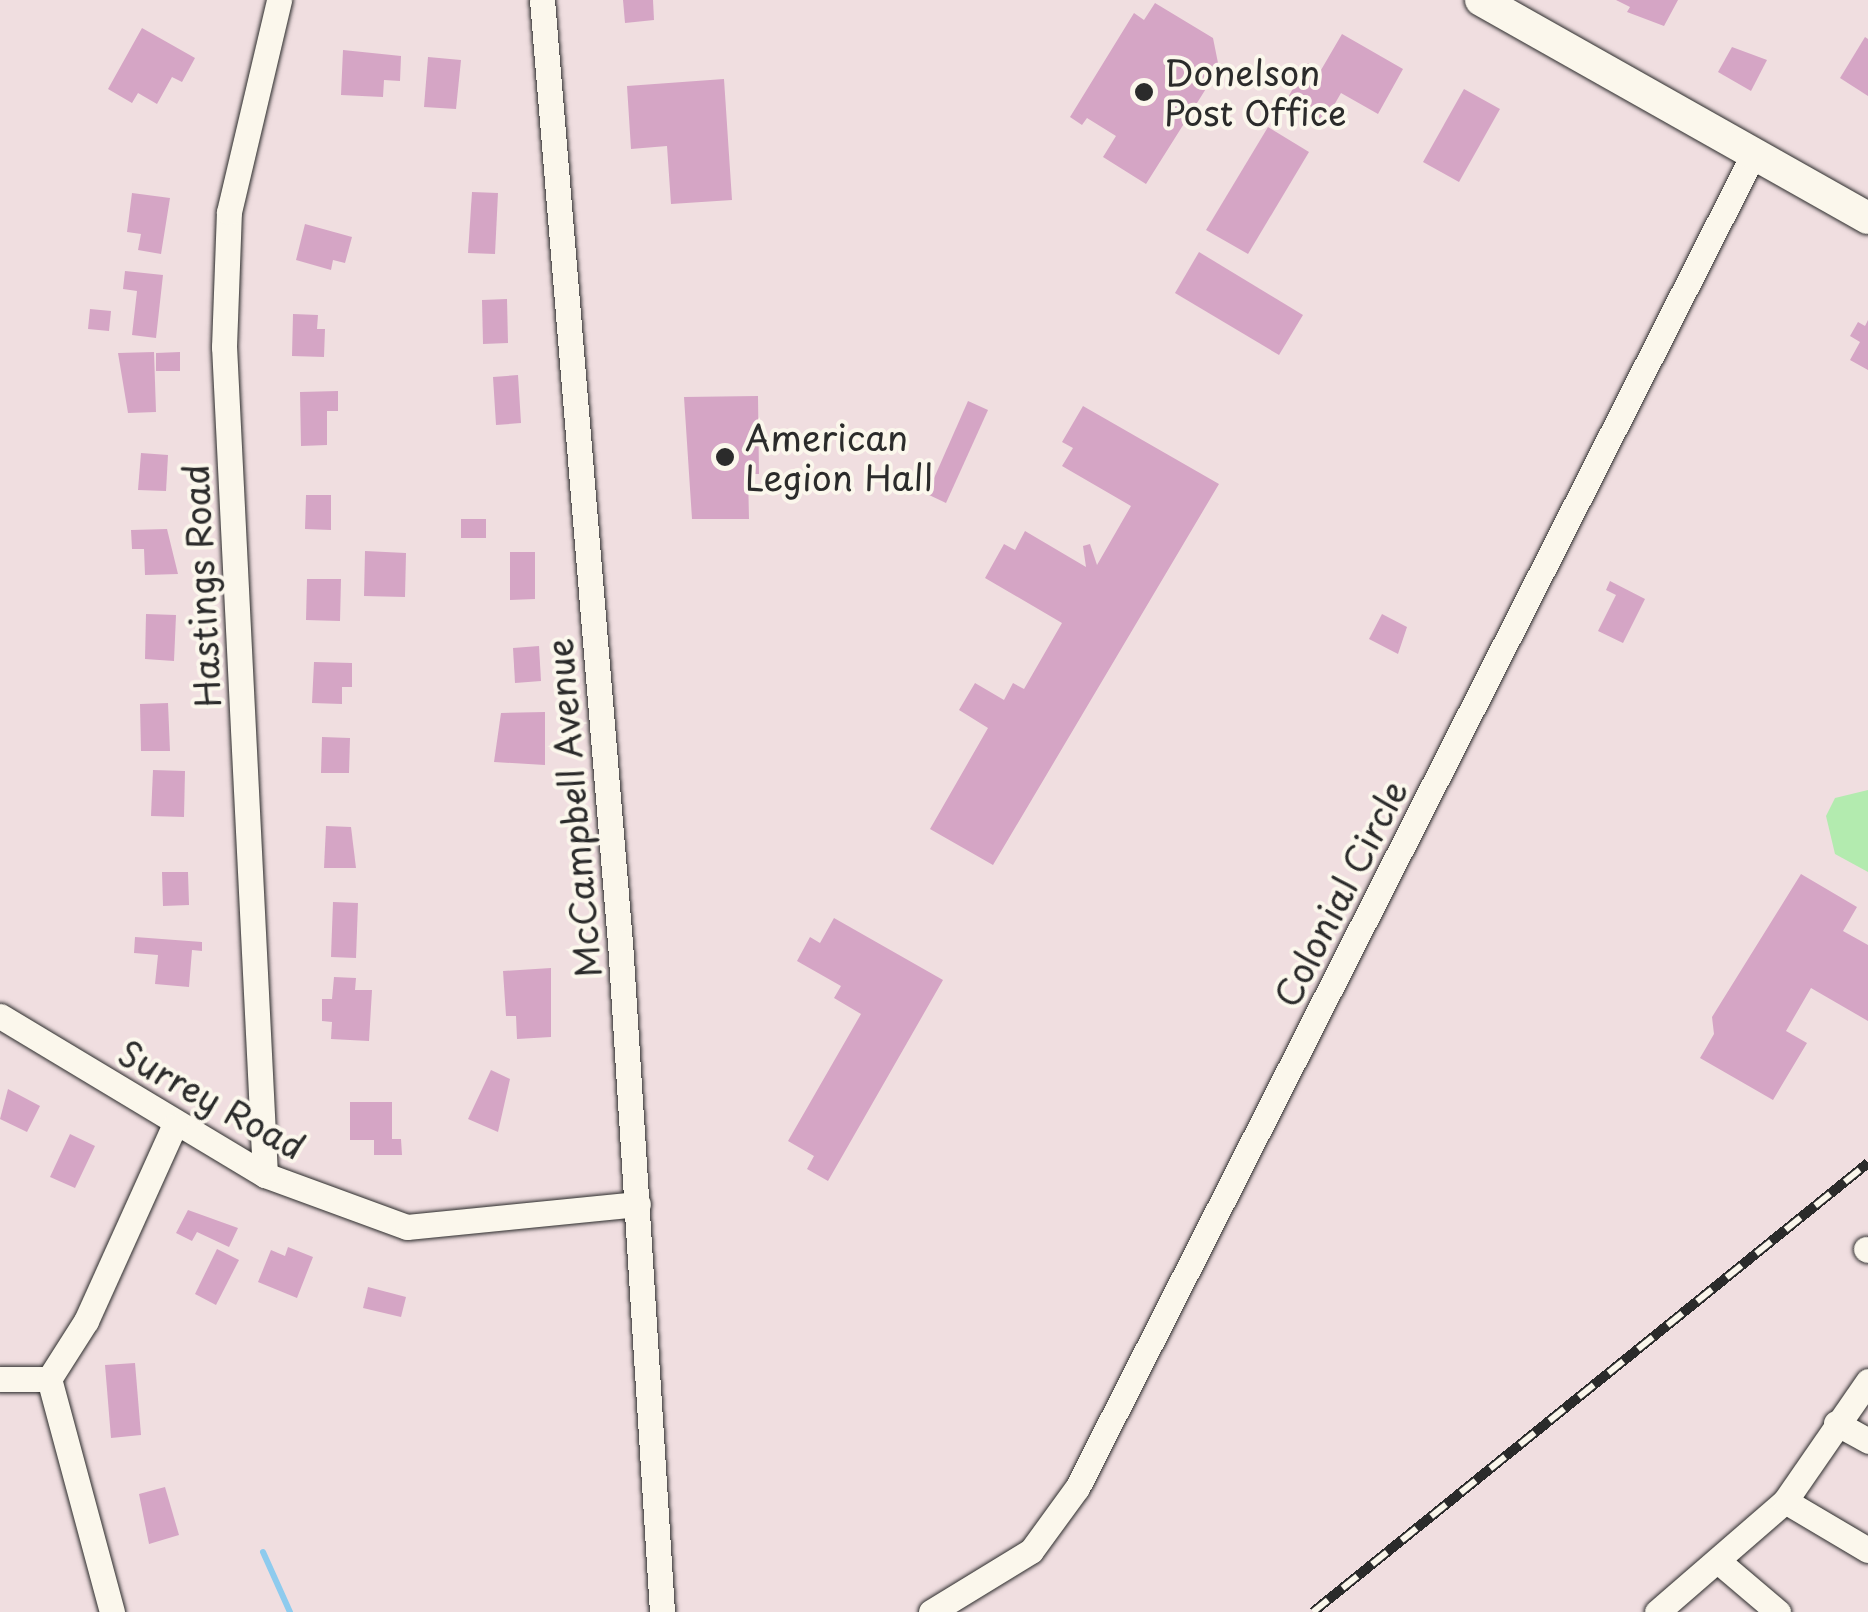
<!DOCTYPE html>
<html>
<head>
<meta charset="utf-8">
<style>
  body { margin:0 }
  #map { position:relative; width:1868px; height:1612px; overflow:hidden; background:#f0dee0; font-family:"Playpen Sans",sans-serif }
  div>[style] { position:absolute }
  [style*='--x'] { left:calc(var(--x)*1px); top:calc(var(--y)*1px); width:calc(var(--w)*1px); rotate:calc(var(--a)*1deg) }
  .green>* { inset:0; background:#b3ebaf }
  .stream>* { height:6px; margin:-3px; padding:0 3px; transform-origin:3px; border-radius:3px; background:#8ecbee }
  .building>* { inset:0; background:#d5a5c5 }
  .roads { filter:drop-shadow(0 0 2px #2b2b2b) drop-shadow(0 0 2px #2b2b2b) }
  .minor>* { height:25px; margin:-12.5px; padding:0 12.5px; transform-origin:12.5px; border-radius:12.5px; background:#fbf7ec }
  .major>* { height:32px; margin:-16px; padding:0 16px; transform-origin:16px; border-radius:16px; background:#fbf7ec }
  .rail>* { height:10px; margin-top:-5px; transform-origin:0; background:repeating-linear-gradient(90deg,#fbf7ec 0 19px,#2b2b2b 0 38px); box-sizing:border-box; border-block:2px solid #2b2b2b }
  .dots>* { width:28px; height:28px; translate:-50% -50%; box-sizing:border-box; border:5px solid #fbf7ec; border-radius:50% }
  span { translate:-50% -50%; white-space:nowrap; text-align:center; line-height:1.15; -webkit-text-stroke:8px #fbf7ec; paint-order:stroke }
  .poi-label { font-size:35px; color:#2b2b2b }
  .left { translate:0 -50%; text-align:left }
  .street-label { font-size:35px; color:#2b2b2b }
</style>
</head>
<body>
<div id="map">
  <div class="green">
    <i style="clip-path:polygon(1868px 790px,1868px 872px,1835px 854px,1826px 816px,1835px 798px)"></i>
  </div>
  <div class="stream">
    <i style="--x:263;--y:1552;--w:66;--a:65.8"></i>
  </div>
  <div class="building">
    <i style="clip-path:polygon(623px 0,653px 0,654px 20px,625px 23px)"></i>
    <i style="clip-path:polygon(1616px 0,1678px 0,1664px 26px,1627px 12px,1630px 7px)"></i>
    <i style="clip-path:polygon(1155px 3px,1213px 38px,1219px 68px,1146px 184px,1103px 157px,1116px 136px,1087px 118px,1082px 125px,1070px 117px,1134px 13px,1144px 20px)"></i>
    <i style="clip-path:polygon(142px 28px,195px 58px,182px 82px,172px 77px,157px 104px,138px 93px,132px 103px,108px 89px)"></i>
    <i style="clip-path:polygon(1342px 34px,1403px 69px,1378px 114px,1341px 93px,1322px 126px,1284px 104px,1308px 63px,1321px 70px)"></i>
    <i style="clip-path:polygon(1865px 37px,1868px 39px,1868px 96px,1840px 78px)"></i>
    <i style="clip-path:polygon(1732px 47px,1767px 60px,1751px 91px,1718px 72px)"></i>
    <i style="clip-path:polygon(343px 50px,401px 56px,400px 81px,384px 80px,383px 97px,341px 95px)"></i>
    <i style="clip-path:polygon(428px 57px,461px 60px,456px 109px,424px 107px)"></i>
    <i style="clip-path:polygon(724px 79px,732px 200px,671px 204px,667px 146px,631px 149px,627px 86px)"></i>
    <i style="clip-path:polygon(1464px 89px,1500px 109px,1459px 182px,1423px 162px)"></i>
    <i style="clip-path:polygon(1268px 127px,1309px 152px,1248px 254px,1206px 230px)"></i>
    <i style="clip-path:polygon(472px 192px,498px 193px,495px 254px,468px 253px)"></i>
    <i style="clip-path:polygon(132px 193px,170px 198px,161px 254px,138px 250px,141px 234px,127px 232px)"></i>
    <i style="clip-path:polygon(305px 224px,352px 237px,345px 263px,333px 260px,331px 270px,296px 260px)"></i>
    <i style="clip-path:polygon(1199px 252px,1303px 315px,1279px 355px,1175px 293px)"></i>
    <i style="clip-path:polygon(125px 271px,163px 275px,156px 338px,132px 335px,137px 291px,123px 289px)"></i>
    <i style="clip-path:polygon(507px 299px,508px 343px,483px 344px,482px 300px)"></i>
    <i style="clip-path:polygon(90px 309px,111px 311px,109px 331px,88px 329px)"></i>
    <i style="clip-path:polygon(293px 314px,318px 315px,317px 329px,325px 329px,324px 357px,292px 356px)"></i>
    <i style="clip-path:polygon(1868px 320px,1868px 370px,1850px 360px,1860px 342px,1850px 336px,1858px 322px,1865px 326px)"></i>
    <i style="clip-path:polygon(154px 352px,156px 412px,128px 413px,118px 353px)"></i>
    <i style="clip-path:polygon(180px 352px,180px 371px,156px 371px,156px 353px)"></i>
    <i style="clip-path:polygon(518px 375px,521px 423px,496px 425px,493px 377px)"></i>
    <i style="clip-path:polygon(338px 391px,338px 411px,327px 411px,327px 445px,301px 446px,300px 392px)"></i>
    <i style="clip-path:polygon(758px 396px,759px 474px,748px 474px,749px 519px,692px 519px,684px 397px)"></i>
    <i style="clip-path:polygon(968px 401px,988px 410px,946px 503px,927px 494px)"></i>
    <i style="clip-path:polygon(1083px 406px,1219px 484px,993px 865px,930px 829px,988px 728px,959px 710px,975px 683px,1004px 700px,1013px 683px,1024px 689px,1062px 623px,985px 578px,1004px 544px,1015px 550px,1025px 531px,1086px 567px,1083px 546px,1090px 544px,1097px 565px,1131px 506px,1062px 466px,1073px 448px,1062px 442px)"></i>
    <i style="clip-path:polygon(141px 453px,168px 455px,166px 491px,138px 490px)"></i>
    <i style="clip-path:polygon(306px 495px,331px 495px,331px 530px,305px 529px)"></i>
    <i style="clip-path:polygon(461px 519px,486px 519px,486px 538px,461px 538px)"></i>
    <i style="clip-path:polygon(167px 529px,178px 574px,145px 575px,144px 549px,132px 549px,131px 530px)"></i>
    <i style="clip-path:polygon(365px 551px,406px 553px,405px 597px,364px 596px)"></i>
    <i style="clip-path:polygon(510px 552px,535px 552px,535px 599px,510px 600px)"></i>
    <i style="clip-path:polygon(307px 579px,341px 579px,340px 621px,306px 620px)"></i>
    <i style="clip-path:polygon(1610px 581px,1645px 599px,1623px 643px,1598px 631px,1616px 595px,1606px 590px)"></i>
    <i style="clip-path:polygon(146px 614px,176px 615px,174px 661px,145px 659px)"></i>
    <i style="clip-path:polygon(1382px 614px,1407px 627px,1398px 654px,1369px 639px)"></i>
    <i style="clip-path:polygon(539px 646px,541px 681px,515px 683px,513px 648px)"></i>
    <i style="clip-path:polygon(314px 662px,352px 663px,352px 687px,342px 687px,342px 704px,312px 703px)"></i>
    <i style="clip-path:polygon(168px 703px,170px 751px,141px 751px,140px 704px)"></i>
    <i style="clip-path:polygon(545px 712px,545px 765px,494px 762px,501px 713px)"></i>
    <i style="clip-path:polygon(322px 737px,350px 738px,349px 773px,321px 773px)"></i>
    <i style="clip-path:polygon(153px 770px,185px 771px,184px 817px,151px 816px)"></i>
    <i style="clip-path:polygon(326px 826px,351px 827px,356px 868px,324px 868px)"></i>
    <i style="clip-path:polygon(162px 872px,188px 872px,189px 905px,163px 906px)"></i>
    <i style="clip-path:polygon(1801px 874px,1857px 907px,1843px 931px,1868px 945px,1868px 1021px,1811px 988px,1786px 1031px,1807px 1043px,1773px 1100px,1700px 1058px,1714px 1034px,1712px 1017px)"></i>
    <i style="clip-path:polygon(333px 902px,358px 903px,356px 958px,331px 957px)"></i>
    <i style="clip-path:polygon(834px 918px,943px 980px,828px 1181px,807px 1169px,814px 1156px,788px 1141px,861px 1014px,834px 998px,841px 986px,797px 961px,810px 937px,820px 943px)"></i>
    <i style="clip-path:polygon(135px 937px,202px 942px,202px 951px,192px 950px,189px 987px,155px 984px,158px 955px,134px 953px)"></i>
    <i style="clip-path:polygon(551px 968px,551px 1037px,517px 1039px,516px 1016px,506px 1016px,503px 971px)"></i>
    <i style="clip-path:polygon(334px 977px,356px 978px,355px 990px,372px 990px,369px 1041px,331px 1039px,332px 1022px,322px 1021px,322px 999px,332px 999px)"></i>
    <i style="clip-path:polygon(491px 1070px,510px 1079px,498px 1132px,468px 1119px)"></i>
    <i style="clip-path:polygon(8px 1089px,40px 1106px,27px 1132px,0 1119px)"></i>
    <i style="clip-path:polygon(350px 1102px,392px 1102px,392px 1139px,401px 1139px,402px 1155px,374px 1155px,374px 1140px,350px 1140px)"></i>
    <i style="clip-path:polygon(70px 1134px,95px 1146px,75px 1188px,50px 1177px)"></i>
    <i style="clip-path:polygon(188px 1210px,238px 1228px,229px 1247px,197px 1232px,192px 1241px,176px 1233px)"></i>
    <i style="clip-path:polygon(288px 1247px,313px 1257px,297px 1298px,258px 1282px,271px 1250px,285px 1256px)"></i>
    <i style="clip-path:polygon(217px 1249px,239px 1260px,216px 1305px,195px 1294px)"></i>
    <i style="clip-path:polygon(368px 1287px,406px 1297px,401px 1317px,363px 1308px)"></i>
    <i style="clip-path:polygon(135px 1363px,141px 1435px,111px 1438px,105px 1365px)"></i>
    <i style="clip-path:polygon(165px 1487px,179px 1535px,149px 1544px,139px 1494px)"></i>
  </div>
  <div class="roads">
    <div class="minor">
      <i style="--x:542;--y:0;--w:945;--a:85.27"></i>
      <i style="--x:620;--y:942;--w:671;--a:86.41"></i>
      <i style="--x:0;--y:1016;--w:309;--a:31"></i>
      <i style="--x:265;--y:1175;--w:151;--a:20.1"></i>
      <i style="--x:407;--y:1227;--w:232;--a:-5.7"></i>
      <i style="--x:265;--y:1175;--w:829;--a:-92.83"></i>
      <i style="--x:224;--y:347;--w:135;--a:-87.9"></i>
      <i style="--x:229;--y:212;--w:218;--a:-76.7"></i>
      <i style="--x:1866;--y:1249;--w:2;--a:27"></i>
      <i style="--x:0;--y:1379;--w:49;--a:0"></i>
      <i style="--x:1836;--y:1423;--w:37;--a:29"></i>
      <i style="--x:1785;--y:1501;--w:96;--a:30.6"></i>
      <i style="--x:1718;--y:1561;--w:79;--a:40.4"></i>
      <i style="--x:112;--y:1612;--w:241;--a:-105.1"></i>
      <i style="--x:49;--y:1379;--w:69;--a:-57.5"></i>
      <i style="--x:86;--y:1321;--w:214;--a:-65.7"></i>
      <i style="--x:931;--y:1612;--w:117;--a:-31.4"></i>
      <i style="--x:1031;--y:1551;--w:78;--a:-53.9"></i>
      <i style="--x:1077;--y:1488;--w:1495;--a:-63.11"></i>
      <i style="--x:1657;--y:1612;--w:169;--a:-40.9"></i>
      <i style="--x:1785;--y:1501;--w:146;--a:-55.3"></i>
    </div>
    <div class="major">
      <i style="--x:1481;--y:0;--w:444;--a:29.4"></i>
    </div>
  </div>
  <div class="rail">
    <i style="--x:1313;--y:1612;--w:714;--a:-38.97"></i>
  </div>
  <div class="dots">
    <i style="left:1144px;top:92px;background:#2b2b2b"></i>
    <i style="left:725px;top:457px;background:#2b2b2b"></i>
  </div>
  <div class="poi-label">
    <span class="left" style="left:1164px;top:92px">Donelson<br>Post Office</span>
    <span class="left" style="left:745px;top:457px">American<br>Legion Hall</span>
  </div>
  <div class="street-label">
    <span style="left:201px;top:586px;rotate:-93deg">Hastings Road</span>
    <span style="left:573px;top:808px;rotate:-95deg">McCampbell Avenue</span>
    <span style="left:1340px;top:893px;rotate:-63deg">Colonial Circle</span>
    <span style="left:212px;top:1099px;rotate:29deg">Surrey Road</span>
  </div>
</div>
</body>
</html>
